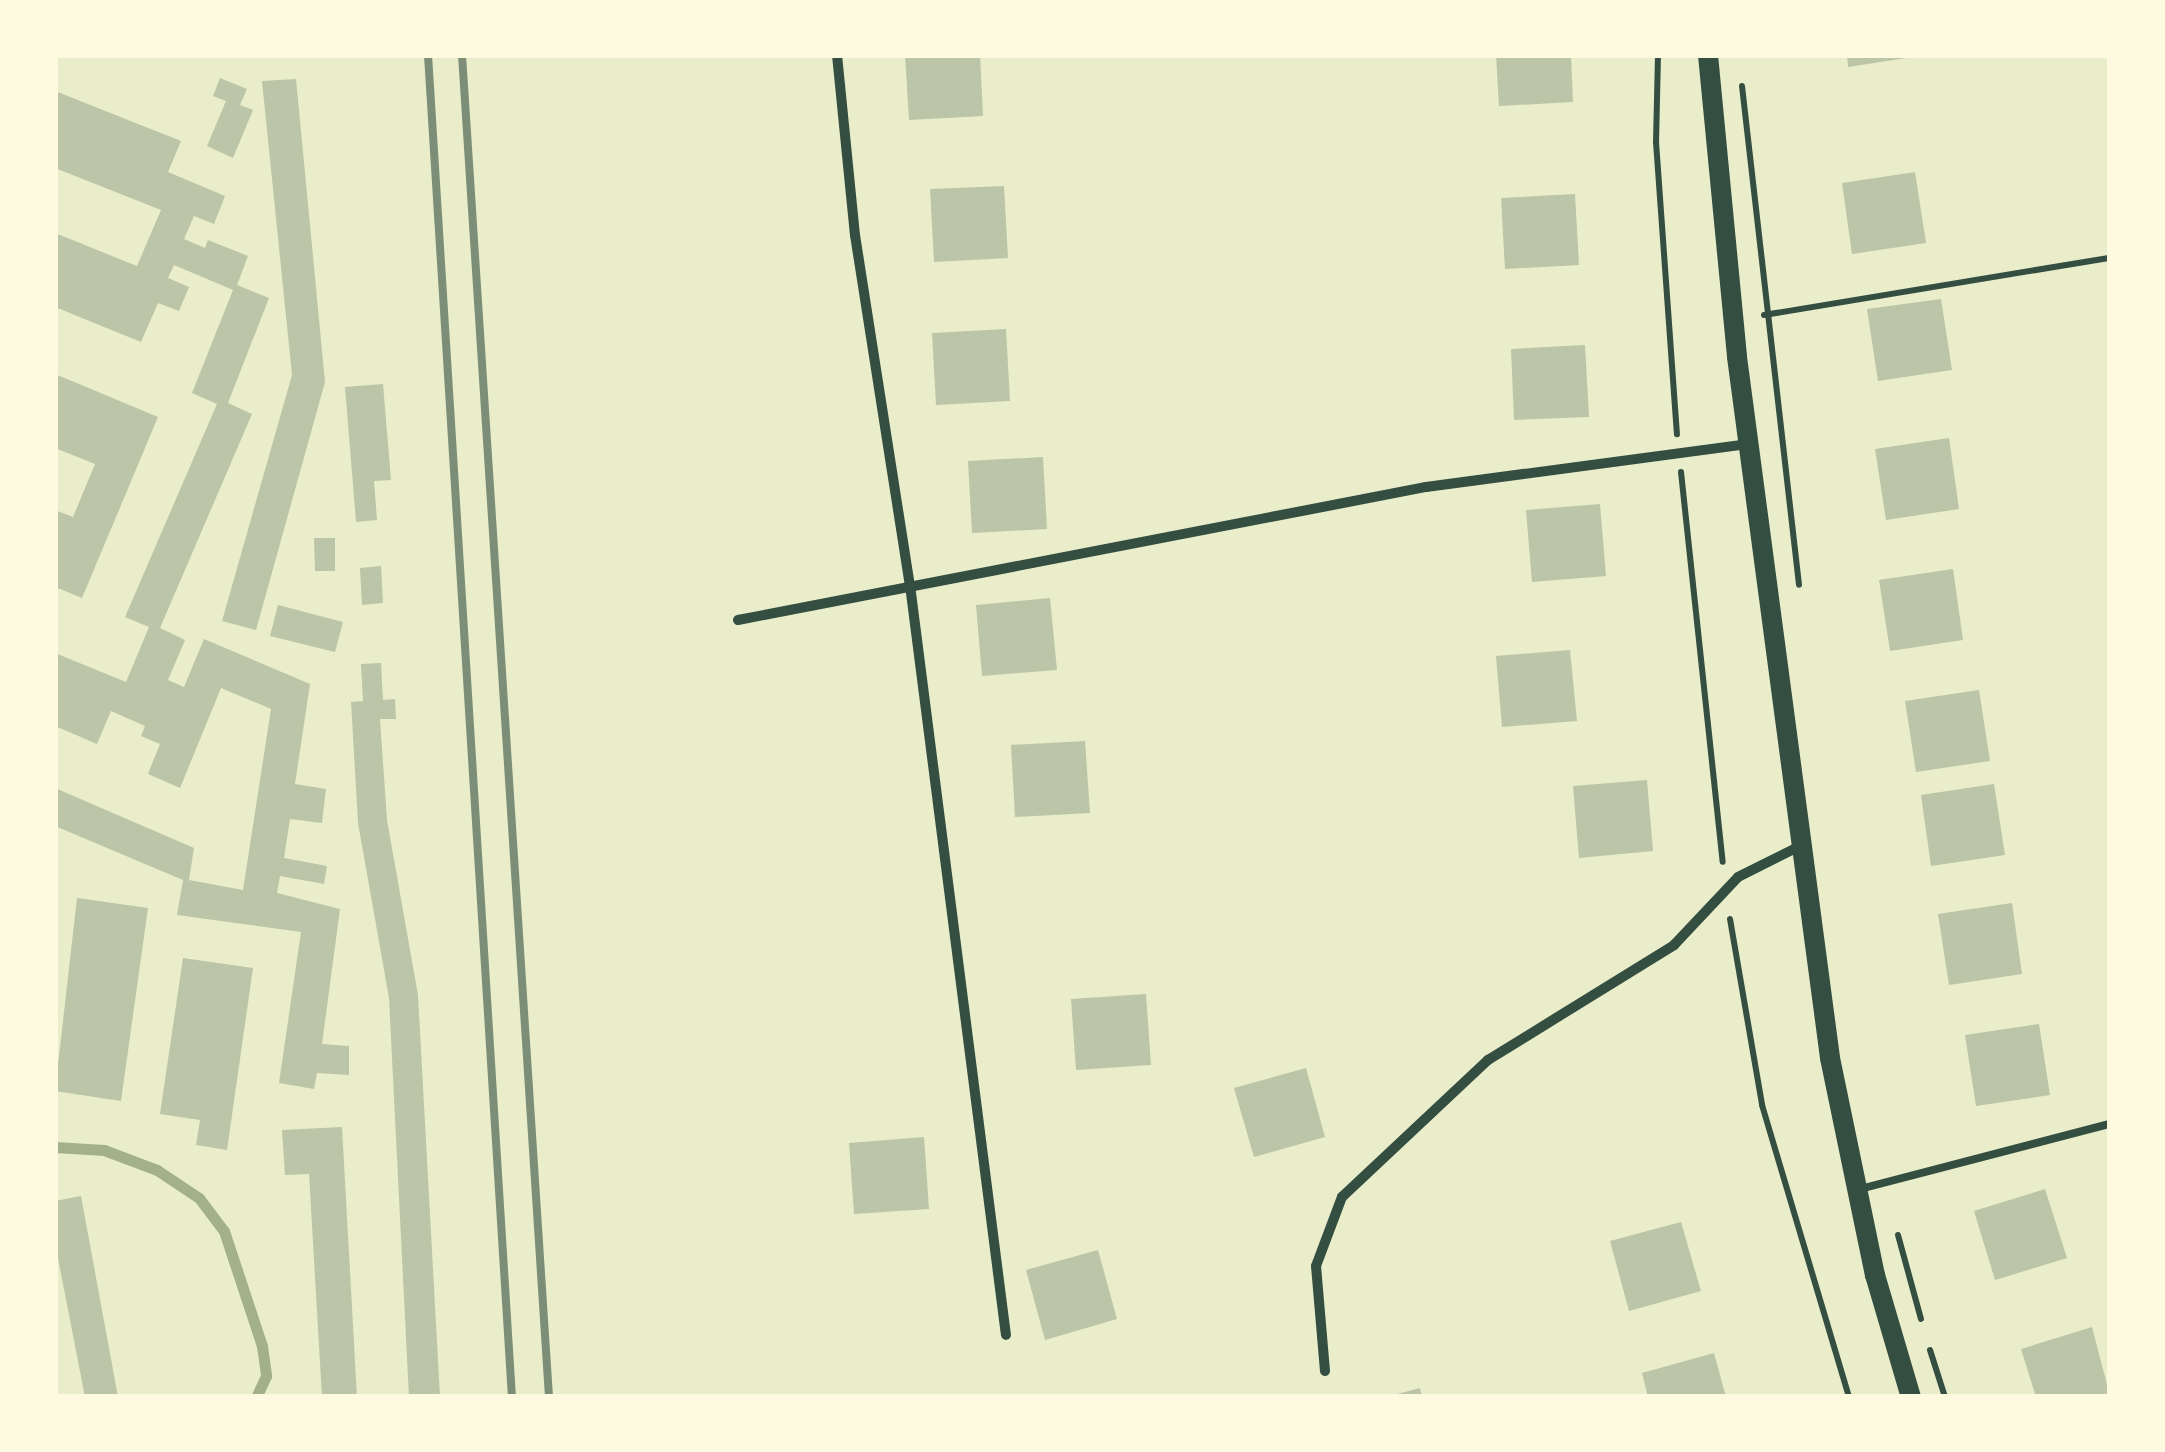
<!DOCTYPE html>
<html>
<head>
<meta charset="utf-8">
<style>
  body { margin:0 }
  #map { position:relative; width:2165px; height:1452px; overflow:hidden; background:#e9edc9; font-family:"Sofia Sans Condensed",sans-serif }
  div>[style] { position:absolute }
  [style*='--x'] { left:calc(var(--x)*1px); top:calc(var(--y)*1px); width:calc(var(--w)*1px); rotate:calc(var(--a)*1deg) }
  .stream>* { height:11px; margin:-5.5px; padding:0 5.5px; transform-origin:5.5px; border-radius:5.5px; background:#a3b18a }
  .building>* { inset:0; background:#bcc5a7 }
  .path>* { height:6px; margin:-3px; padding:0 3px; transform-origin:3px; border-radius:3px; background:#344e41 }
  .service>* { height:8px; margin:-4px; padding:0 4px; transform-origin:4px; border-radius:4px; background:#344e41 }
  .minor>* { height:10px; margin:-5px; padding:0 5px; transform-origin:5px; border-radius:5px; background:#344e41 }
  .secondary>* { height:20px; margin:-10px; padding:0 10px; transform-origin:10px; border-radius:10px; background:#344e41 }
  .rail>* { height:8px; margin:-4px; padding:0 4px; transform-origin:4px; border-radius:4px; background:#7c8e77 }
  span { translate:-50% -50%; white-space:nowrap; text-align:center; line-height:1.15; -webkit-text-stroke:8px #fefae0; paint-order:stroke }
  .frame { position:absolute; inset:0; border:58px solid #fefae0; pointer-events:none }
</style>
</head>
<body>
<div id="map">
  <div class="stream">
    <i style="--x:55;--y:1147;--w:49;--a:3.5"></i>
    <i style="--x:104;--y:1150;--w:57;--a:20.7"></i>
    <i style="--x:157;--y:1170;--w:50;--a:33.7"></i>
    <i style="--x:199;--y:1198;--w:41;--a:52.9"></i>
    <i style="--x:224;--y:1231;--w:121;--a:71.7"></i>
    <i style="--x:262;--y:1346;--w:30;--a:82"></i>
    <i style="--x:266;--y:1376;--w:23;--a:115"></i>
  </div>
  <div class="building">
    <i style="clip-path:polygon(905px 55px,980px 55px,983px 116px,909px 120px)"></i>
    <i style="clip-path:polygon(1496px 55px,1571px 55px,1573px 102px,1499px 106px)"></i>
    <i style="clip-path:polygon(1847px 55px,1913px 55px,1913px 57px,1848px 67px)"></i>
    <i style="clip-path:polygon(220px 78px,247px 89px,240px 105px,253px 110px,233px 158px,207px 146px,226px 101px,213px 96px)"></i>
    <i style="clip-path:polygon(296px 79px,325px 382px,256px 630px,222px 621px,292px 375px,262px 81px)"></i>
    <i style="clip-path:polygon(55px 91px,181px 141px,168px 172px,225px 196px,214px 224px,194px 216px,184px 239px,205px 248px,208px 240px,248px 256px,237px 285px,269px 298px,228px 403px,252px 414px,160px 628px,185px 640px,168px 680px,184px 687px,204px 639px,310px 684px,295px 784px,326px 789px,322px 823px,290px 819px,284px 858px,327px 866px,324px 884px,280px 876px,277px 893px,340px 909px,322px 1044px,349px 1046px,349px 1075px,317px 1073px,314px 1089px,279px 1083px,301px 932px,177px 915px,183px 880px,55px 826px,55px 788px,194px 848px,189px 880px,243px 890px,271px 709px,221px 688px,180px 788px,148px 774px,160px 744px,141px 736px,145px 726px,111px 711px,97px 744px,55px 726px,55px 653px,126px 682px,149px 627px,125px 617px,217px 404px,192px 393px,233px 290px,174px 265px,168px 278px,189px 287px,179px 311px,158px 303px,141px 342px,55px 307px,55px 233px,137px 266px,161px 210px,55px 168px)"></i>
    <i style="clip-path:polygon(1915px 172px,1926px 243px,1852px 254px,1842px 183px)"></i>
    <i style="clip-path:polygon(1004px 186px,1008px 258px,934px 262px,930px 189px)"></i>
    <i style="clip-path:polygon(1575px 194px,1579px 265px,1505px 269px,1501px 198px)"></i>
    <i style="clip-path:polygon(1941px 299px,1952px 370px,1878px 381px,1867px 309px)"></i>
    <i style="clip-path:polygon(1006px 329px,1010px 401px,936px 405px,932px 333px)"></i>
    <i style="clip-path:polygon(1585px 345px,1589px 417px,1514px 420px,1511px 349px)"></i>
    <i style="clip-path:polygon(55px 374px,158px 417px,82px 598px,55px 587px,55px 510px,73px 517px,95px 464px,55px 448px)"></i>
    <i style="clip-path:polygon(383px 384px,391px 480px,374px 481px,377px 520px,356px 522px,345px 387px)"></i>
    <i style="clip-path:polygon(1949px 438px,1959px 509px,1886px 520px,1875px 449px)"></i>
    <i style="clip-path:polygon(1043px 457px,1047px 529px,972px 533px,968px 461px)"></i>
    <i style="clip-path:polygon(1600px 504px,1606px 576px,1532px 582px,1526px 510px)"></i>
    <i style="clip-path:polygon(314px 538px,335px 538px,335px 571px,315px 571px)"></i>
    <i style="clip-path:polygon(381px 566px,383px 603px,362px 605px,360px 568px)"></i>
    <i style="clip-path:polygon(1953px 569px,1963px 640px,1890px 651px,1879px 580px)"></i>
    <i style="clip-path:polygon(1050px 598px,1057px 670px,982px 676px,976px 605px)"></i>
    <i style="clip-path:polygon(278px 605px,343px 622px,335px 652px,270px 636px)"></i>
    <i style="clip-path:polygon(1570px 650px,1577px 721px,1502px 727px,1496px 656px)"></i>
    <i style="clip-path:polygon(381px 663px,383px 700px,395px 699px,396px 719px,380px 719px,387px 820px,418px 995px,440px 1397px,409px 1397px,389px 998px,358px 823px,351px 702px,363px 701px,361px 664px)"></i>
    <i style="clip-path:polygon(1979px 690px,1990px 761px,1916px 772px,1905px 701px)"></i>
    <i style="clip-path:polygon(1085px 741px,1090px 813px,1015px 817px,1011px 745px)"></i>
    <i style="clip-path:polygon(1647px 780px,1653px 851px,1579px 858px,1573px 786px)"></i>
    <i style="clip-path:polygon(1994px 784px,2005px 855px,1931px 866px,1921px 795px)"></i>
    <i style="clip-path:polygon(77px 898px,148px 908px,121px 1101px,55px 1091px)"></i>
    <i style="clip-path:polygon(2012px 903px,2022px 974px,1949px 985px,1938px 914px)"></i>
    <i style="clip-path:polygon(183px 958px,253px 968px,227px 1150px,196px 1145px,200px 1120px,160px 1114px)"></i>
    <i style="clip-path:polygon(1146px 994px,1151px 1065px,1076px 1070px,1071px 999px)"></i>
    <i style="clip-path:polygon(2039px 1024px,2050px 1095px,1976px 1106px,1965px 1035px)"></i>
    <i style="clip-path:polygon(1306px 1068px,1325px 1137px,1254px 1157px,1234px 1088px)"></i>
    <i style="clip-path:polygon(342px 1127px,357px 1397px,322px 1397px,309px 1174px,285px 1175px,282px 1130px)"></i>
    <i style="clip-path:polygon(924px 1137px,929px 1209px,854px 1214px,849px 1143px)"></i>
    <i style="clip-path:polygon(2045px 1189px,2067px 1258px,1995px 1280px,1974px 1211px)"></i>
    <i style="clip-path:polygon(81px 1196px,118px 1397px,85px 1397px,55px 1243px,55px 1201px)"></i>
    <i style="clip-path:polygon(1681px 1222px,1701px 1291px,1629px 1311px,1610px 1241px)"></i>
    <i style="clip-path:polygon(1098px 1250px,1117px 1319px,1045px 1340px,1026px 1270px)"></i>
    <i style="clip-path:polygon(2092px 1327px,2110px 1396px,2036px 1397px,2021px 1349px)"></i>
    <i style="clip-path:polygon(1714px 1353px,1726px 1397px,1648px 1397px,1642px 1373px)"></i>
    <i style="clip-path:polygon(1420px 1388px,1422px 1397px,1390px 1397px,1390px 1396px)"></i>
  </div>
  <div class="path">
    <i style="--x:1658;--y:55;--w:87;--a:91.3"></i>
    <i style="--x:1656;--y:142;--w:293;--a:85.9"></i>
    <i style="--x:1742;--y:86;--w:502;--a:83.48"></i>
    <i style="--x:1764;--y:315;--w:351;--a:-9.4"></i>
    <i style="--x:1681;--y:472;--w:392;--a:83.9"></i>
    <i style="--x:1730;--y:919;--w:189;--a:80.2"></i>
    <i style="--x:1762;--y:1105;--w:305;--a:73.4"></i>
    <i style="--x:1898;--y:1235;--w:87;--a:74.7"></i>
    <i style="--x:1930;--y:1350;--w:49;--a:72.3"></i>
  </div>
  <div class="service">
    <i style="--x:1860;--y:1189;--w:258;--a:-14.6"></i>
  </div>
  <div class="minor">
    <i style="--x:837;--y:55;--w:181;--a:84.3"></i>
    <i style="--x:855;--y:235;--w:354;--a:81.1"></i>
    <i style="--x:910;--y:585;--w:756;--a:82.71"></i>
    <i style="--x:738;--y:620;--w:701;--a:-10.94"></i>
    <i style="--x:1426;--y:487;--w:324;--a:-7.6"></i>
    <i style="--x:1325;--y:1371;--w:105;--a:-94.9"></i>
    <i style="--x:1316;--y:1266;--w:74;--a:-69.4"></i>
    <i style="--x:1342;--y:1197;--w:200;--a:-43.2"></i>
    <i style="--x:1488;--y:1060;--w:219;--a:-31.7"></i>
    <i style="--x:1674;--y:945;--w:93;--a:-46.7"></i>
    <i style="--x:1738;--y:877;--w:69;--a:-26.6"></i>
  </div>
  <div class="secondary">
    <i style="--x:1708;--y:55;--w:303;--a:84.5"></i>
    <i style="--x:1737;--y:357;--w:707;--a:82.44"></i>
    <i style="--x:1830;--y:1058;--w:222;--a:78.3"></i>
    <i style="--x:1875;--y:1275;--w:127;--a:73.6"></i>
  </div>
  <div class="rail">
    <i style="--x:428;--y:55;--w:1345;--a:86.42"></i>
    <i style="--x:462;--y:55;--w:1345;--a:86.29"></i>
  </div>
  <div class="frame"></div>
</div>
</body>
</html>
